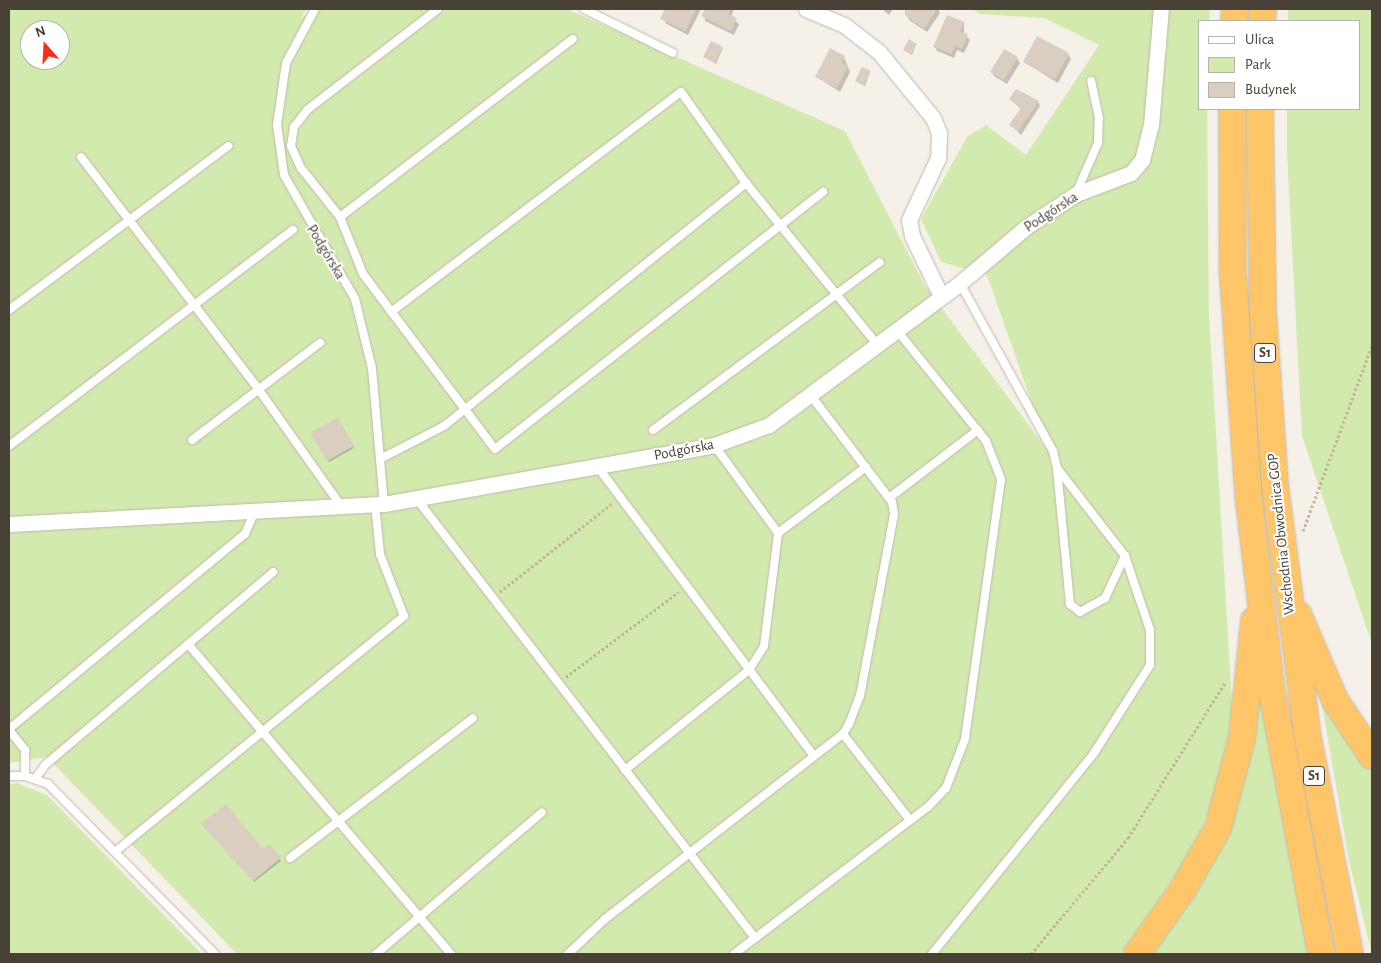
<!DOCTYPE html>
<html>
<head>
<meta charset="utf-8">
<style>
  body { margin:0 }
  #map { position:relative; width:1381px; height:963px; overflow:hidden; background:#f5f0e8; font-family:"Alegreya Sans",sans-serif }
  div>[style] { position:absolute }
  [style*='--x'] { left:calc(var(--x)*1px); top:calc(var(--y)*1px); width:calc(var(--w)*1px); rotate:calc(var(--a)*1deg) }
  .green>* { inset:0; background:#d3eaaf }
  .shadow>* { inset:0; background:#0003 }
  .building>* { inset:0; background:#dacec0 }
  .path>* { height:3px; margin-top:-1.5px; transform-origin:0; background:repeating-linear-gradient(90deg,#c3b39b 0 2.5px,transparent 0 5px) }
  .roads { filter:drop-shadow(0 0 1px #c1b8aa) drop-shadow(0 0 1px #c1b8aa) }
  .service>* { height:8px; margin:-4px; padding:0 4px; transform-origin:4px; border-radius:4px; background:#fff }
  .minor>* { height:15px; margin:-7.5px; padding:0 7.5px; transform-origin:7.5px; border-radius:7.5px; background:#fff }
  .motorway>* { height:26px; margin:-13px; padding:0 13px; transform-origin:13px; border-radius:13px; background:#ffc669 }
  span { translate:-50% -50%; white-space:nowrap; text-align:center; line-height:1.15; -webkit-text-stroke:4px #fff; paint-order:stroke }
  .shield-label span { padding:1px 4px; background:#fff; border:1px solid; border-radius:4px; -webkit-text-stroke-width:0 }
  .shield-label { font-size:14px; color:#494136; font-weight:700 }
  .street-label { font-size:15px; color:#494136 }
  .frame { position:absolute; inset:0; border:10px solid #494136; pointer-events:none }
  .legend { position:absolute; left:1198px; top:20px; width:162px; height:90px; box-sizing:border-box; background:#fff; border:1px solid #b6b3af; margin:0; padding:6px 9px; list-style:none; font-size:15px; color:#494136 }
  .legend li { display:flex; align-items:center; gap:10px; height:25px }
  .legend b { width:25px; border:1px solid #b6b3af }
  .north { position:absolute; left:20px; top:20px; width:50px; height:50px; box-sizing:border-box; background:#fff; border:1px solid #b6b3af; border-radius:50%; rotate:341deg; font-size:14px; font-weight:700; line-height:20px; text-align:center; color:#494136 }
  .north::after { content:''; display:block; margin:auto; width:18px; height:22px; background:#ff2d15; clip-path:polygon(50% 0,100% 100%,50% 72%,0 100%) }
</style>
</head>
<body>
<div id="map">
  <div class="green">
    <i style="clip-path:polygon(evenodd,9px 9px,306px 9px,301px 18px,318px 9px,567px 9px,845px 131px,925px 286px,1049px 452px,987px 275px,941px 262px,921px 219px,967px 137px,986px 125px,1026px 155px,1099px 45px,1044px 18px,980px 14px,972px 9px,1210px 9px,1209px 21px,1200px 21px,1200px 109px,1207px 109px,1209px 316px,1233px 721px,1214px 800px,1190px 854px,1121px 954px,237px 954px,47px 757px,9px 763px,9px 533px,158px 522px,9px 520px,9px 9px,30px 30px,60px 30px,60px 60px,30px 60px,30px 30px)"></i>
    <i style="clip-path:polygon(1288px 9px,1372px 9px,1372px 644px,1302px 436px,1287px 153px,1287px 109px,1360px 109px,1360px 21px,1288px 21px)"></i>
    <i style="clip-path:polygon(1253px 656px,1314px 954px,1143px 954px,1200px 870px)"></i>
    <i style="clip-path:polygon(1318px 682px,1344px 731px,1372px 769px,1372px 954px,1349px 861px)"></i>
    <i style="clip-path:polygon(17px 783px,47px 795px,202px 954px,9px 954px,9px 785px)"></i>
  </div>
  <div class="shadow">
    <i style="clip-path:polygon(667px 9px,701px 9px,688px 35px,665px 23px)"></i>
    <i style="clip-path:polygon(706px 9px,734px 9px,731px 17px,739px 24px,734px 35px,705px 21px)"></i>
    <i style="clip-path:polygon(882px 9px,893px 9px,889px 15px)"></i>
    <i style="clip-path:polygon(905px 9px,938px 9px,940px 13px,927px 32px,909px 20px)"></i>
    <i style="clip-path:polygon(964px 23px,964px 34px,970px 40px,964px 53px,957px 50px,954px 58px,937px 51px,935px 47px)"></i>
    <i style="clip-path:polygon(916px 45px,912px 55px,904px 50px)"></i>
    <i style="clip-path:polygon(723px 48px,716px 64px,705px 57px)"></i>
    <i style="clip-path:polygon(1068px 54px,1071px 59px,1058px 83px,1024px 62px)"></i>
    <i style="clip-path:polygon(844px 57px,850px 72px,840px 92px,817px 77px)"></i>
    <i style="clip-path:polygon(1017px 58px,1020px 63px,1007px 84px,994px 76px,992px 72px)"></i>
    <i style="clip-path:polygon(870px 72px,865px 86px,858px 83px,857px 81px)"></i>
    <i style="clip-path:polygon(1010px 99px,1038px 102px,1040px 106px,1021px 135px,1011px 125px,1022px 110px)"></i>
    <i style="clip-path:polygon(337px 419px,354px 448px,329px 462px,312px 433px)"></i>
    <i style="clip-path:polygon(204px 826px,263px 851px,269px 846px,281px 861px,254px 882px)"></i>
  </div>
  <div class="building">
    <i style="clip-path:polygon(665px 9px,696px 9px,686px 31px,660px 19px)"></i>
    <i style="clip-path:polygon(705px 9px,731px 9px,728px 14px,737px 18px,731px 31px,701px 16px)"></i>
    <i style="clip-path:polygon(905px 9px,937px 9px,924px 29px,905px 15px)"></i>
    <i style="clip-path:polygon(947px 15px,965px 22px,960px 31px,968px 34px,962px 49px,955px 46px,951px 54px,933px 47px)"></i>
    <i style="clip-path:polygon(1037px 36px,1069px 53px,1055px 79px,1023px 62px)"></i>
    <i style="clip-path:polygon(909px 39px,917px 44px,911px 54px,903px 50px)"></i>
    <i style="clip-path:polygon(711px 41px,723px 47px,715px 63px,703px 57px)"></i>
    <i style="clip-path:polygon(830px 48px,845px 56px,841px 63px,848px 66px,837px 88px,815px 77px)"></i>
    <i style="clip-path:polygon(1004px 49px,1018px 57px,1004px 80px,990px 72px)"></i>
    <i style="clip-path:polygon(862px 67px,871px 71px,864px 85px,855px 81px)"></i>
    <i style="clip-path:polygon(1016px 89px,1039px 101px,1018px 131px,1009px 125px,1021px 108px,1009px 99px)"></i>
    <i style="clip-path:polygon(338px 417px,354px 446px,327px 461px,310px 433px)"></i>
    <i style="clip-path:polygon(226px 804px,263px 849px,269px 844px,281px 858px,253px 881px,201px 824px)"></i>
  </div>
  <div class="path">
    <i style="--x:1303;--y:531;--w:198;--a:-69.6"></i>
    <i style="--x:500;--y:592;--w:142;--a:-38.4"></i>
    <i style="--x:566;--y:677;--w:141;--a:-37"></i>
    <i style="--x:1031;--y:954;--w:151;--a:-50.1"></i>
    <i style="--x:1128;--y:838;--w:183;--a:-58"></i>
  </div>
  <div class="roads">
    <div class="service">
      <i style="--x:315;--y:9;--w:61;--a:118.2"></i>
      <i style="--x:286;--y:63;--w:63;--a:98.3"></i>
      <i style="--x:277;--y:125;--w:50;--a:82"></i>
      <i style="--x:284;--y:175;--w:143;--a:60.2"></i>
      <i style="--x:355;--y:299;--w:71;--a:76.2"></i>
      <i style="--x:372;--y:368;--w:137;--a:85"></i>
      <i style="--x:438;--y:9;--w:164;--a:142.4"></i>
      <i style="--x:308;--y:109;--w:23;--a:128"></i>
      <i style="--x:294;--y:127;--w:19;--a:99"></i>
      <i style="--x:291;--y:146;--w:24;--a:66"></i>
      <i style="--x:301;--y:168;--w:63;--a:51.5"></i>
      <i style="--x:340;--y:217;--w:61;--a:68"></i>
      <i style="--x:363;--y:274;--w:219;--a:53"></i>
      <i style="--x:495;--y:449;--w:417;--a:-38.1"></i>
      <i style="--x:584;--y:9;--w:99;--a:26.3"></i>
      <i style="--x:81;--y:157;--w:293;--a:52.6"></i>
      <i style="--x:259;--y:390;--w:142;--a:54.7"></i>
      <i style="--x:1077;--y:191;--w:52;--a:-66.4"></i>
      <i style="--x:1098;--y:143;--w:25;--a:-88"></i>
      <i style="--x:1099;--y:118;--w:38;--a:-102"></i>
      <i style="--x:340;--y:217;--w:293;--a:-37.4"></i>
      <i style="--x:9;--y:310;--w:274;--a:-36.8"></i>
      <i style="--x:391;--y:312;--w:364;--a:-37.2"></i>
      <i style="--x:681;--y:92;--w:112;--a:54.5"></i>
      <i style="--x:746;--y:183;--w:208;--a:50.9"></i>
      <i style="--x:653;--y:430;--w:282;--a:-36.5"></i>
      <i style="--x:192;--y:440;--w:161;--a:-37.2"></i>
      <i style="--x:9;--y:446;--w:357;--a:-37.3"></i>
      <i style="--x:380;--y:459;--w:72;--a:-27.3"></i>
      <i style="--x:444;--y:426;--w:388;--a:-38.8"></i>
      <i style="--x:597;--y:466;--w:362;--a:53.2"></i>
      <i style="--x:1057;--y:469;--w:136;--a:84.5"></i>
      <i style="--x:1070;--y:604;--w:13;--a:39"></i>
      <i style="--x:1080;--y:612;--w:29;--a:-29"></i>
      <i style="--x:1105;--y:598;--w:47;--a:-64.5"></i>
      <i style="--x:416;--y:498;--w:555;--a:52.39"></i>
      <i style="--x:889;--y:498;--w:112;--a:-37.4"></i>
      <i style="--x:778;--y:533;--w:110;--a:-36.9"></i>
      <i style="--x:188;--y:644;--w:407;--a:49.7"></i>
      <i style="--x:9;--y:729;--w:306;--a:-39.6"></i>
      <i style="--x:245;--y:534;--w:26;--a:-67"></i>
      <i style="--x:9;--y:730;--w:26;--a:51"></i>
      <i style="--x:25;--y:750;--w:26;--a:90"></i>
      <i style="--x:843;--y:734;--w:109;--a:52.1"></i>
      <i style="--x:625;--y:770;--w:159;--a:-38.9"></i>
      <i style="--x:749;--y:670;--w:28;--a:-58"></i>
      <i style="--x:764;--y:646;--w:114;--a:-82.9"></i>
      <i style="--x:778;--y:533;--w:109;--a:-126"></i>
      <i style="--x:9;--y:776;--w:16;--a:0"></i>
      <i style="--x:25;--y:776;--w:24;--a:19"></i>
      <i style="--x:48;--y:784;--w:238;--a:45.5"></i>
      <i style="--x:35;--y:779;--w:17;--a:-54"></i>
      <i style="--x:45;--y:765;--w:299;--a:-40.2"></i>
      <i style="--x:116;--y:851;--w:372;--a:-39.2"></i>
      <i style="--x:404;--y:616;--w:66;--a:-111.2"></i>
      <i style="--x:380;--y:554;--w:50;--a:-95.7"></i>
      <i style="--x:290;--y:858;--w:230;--a:-37.4"></i>
      <i style="--x:376;--y:954;--w:218;--a:-40.5"></i>
      <i style="--x:568;--y:954;--w:51;--a:-43.4"></i>
      <i style="--x:605;--y:919;--w:301;--a:-37.9"></i>
      <i style="--x:843;--y:734;--w:12;--a:-59"></i>
      <i style="--x:849;--y:724;--w:30;--a:-69"></i>
      <i style="--x:860;--y:696;--w:185;--a:-79.4"></i>
      <i style="--x:894;--y:514;--w:12;--a:-99"></i>
      <i style="--x:892;--y:502;--w:132;--a:-127.3"></i>
      <i style="--x:734;--y:954;--w:243;--a:-37.2"></i>
      <i style="--x:928;--y:807;--w:26;--a:-47"></i>
      <i style="--x:946;--y:788;--w:53;--a:-68.8"></i>
      <i style="--x:965;--y:739;--w:262;--a:-82.1"></i>
      <i style="--x:1001;--y:479;--w:41;--a:-111.5"></i>
      <i style="--x:986;--y:441;--w:144;--a:-128.8"></i>
      <i style="--x:932;--y:954;--w:258;--a:-51.1"></i>
      <i style="--x:1094;--y:753;--w:104;--a:-57.5"></i>
      <i style="--x:1150;--y:665;--w:35;--a:-90"></i>
      <i style="--x:1150;--y:630;--w:78;--a:-108.7"></i>
      <i style="--x:1125;--y:556;--w:111;--a:-127.7"></i>
      <i style="--x:1057;--y:468;--w:17;--a:-103"></i>
      <i style="--x:1053;--y:451;--w:192;--a:-119"></i>
    </div>
    <div class="minor">
      <i style="--x:806;--y:9;--w:41;--a:22.8"></i>
      <i style="--x:844;--y:25;--w:44;--a:37.6"></i>
      <i style="--x:879;--y:52;--w:85;--a:50.7"></i>
      <i style="--x:933;--y:118;--w:16;--a:68"></i>
      <i style="--x:939;--y:133;--w:25;--a:92"></i>
      <i style="--x:938;--y:158;--w:68;--a:115.1"></i>
      <i style="--x:909;--y:220;--w:16;--a:79"></i>
      <i style="--x:912;--y:236;--w:67;--a:64.2"></i>
      <i style="--x:9;--y:524;--w:376;--a:-3.1"></i>
      <i style="--x:384;--y:504;--w:335;--a:-10.1"></i>
      <i style="--x:714;--y:445;--w:59;--a:-20"></i>
      <i style="--x:769;--y:425;--w:238;--a:-36.6"></i>
      <i style="--x:960;--y:283;--w:87;--a:-40.3"></i>
      <i style="--x:1026;--y:227;--w:60;--a:-33.4"></i>
      <i style="--x:1076;--y:194;--w:59;--a:-20.9"></i>
      <i style="--x:1131;--y:173;--w:17;--a:-50"></i>
      <i style="--x:1142;--y:160;--w:36;--a:-76"></i>
      <i style="--x:1151;--y:125;--w:116;--a:-85.1"></i>
    </div>
    <div class="motorway">
      <i style="--x:1234;--y:21;--w:12;--a:-85"></i>
      <i style="--x:1262;--y:21;--w:12;--a:-85"></i>
      <i style="--x:1232;--y:109;--w:167;--a:89.7"></i>
      <i style="--x:1233;--y:276;--w:218;--a:86"></i>
      <i style="--x:1248;--y:493;--w:194;--a:83.2"></i>
      <i style="--x:1271;--y:686;--w:273;--a:79.4"></i>
      <i style="--x:1260;--y:109;--w:204;--a:89.2"></i>
      <i style="--x:1263;--y:313;--w:172;--a:86"></i>
      <i style="--x:1275;--y:485;--w:250;--a:82.6"></i>
      <i style="--x:1307;--y:733;--w:225;--a:79"></i>
      <i style="--x:1298;--y:614;--w:94;--a:66.7"></i>
      <i style="--x:1335;--y:700;--w:67;--a:56.5"></i>
      <i style="--x:1137;--y:954;--w:80;--a:-54.7"></i>
      <i style="--x:1183;--y:889;--w:70;--a:-60.2"></i>
      <i style="--x:1218;--y:828;--w:93;--a:-75.1"></i>
      <i style="--x:1242;--y:738;--w:118;--a:-84.1"></i>
    </div>
  </div>
  <div class="shield-label">
    <span style="left:1265px;top:353px">S1</span>
    <span style="left:1314px;top:776px">S1</span>
  </div>
  <div class="street-label">
    <span style="left:1051px;top:212px;rotate:-33deg">Podgórska</span>
    <span style="left:326px;top:252px;rotate:59deg">Podgórska</span>
    <span style="left:684px;top:450px;rotate:-11deg">Podgórska</span>
    <span style="left:1281px;top:534px;rotate:-96deg">Wschodnia Obwodnica GOP</span>
  </div>
  <div class="frame"></div>
  <ul class="legend">
  <li><b style="height:6px;background:#fff"></b>Ulica</li>
  <li><b style="height:14px;background:#d3eaaf"></b>Park</li>
  <li><b style="height:14px;background:#dacec0"></b>Budynek</li>
  </ul>
  <div class="north">N</div>
</div>
</body>
</html>
